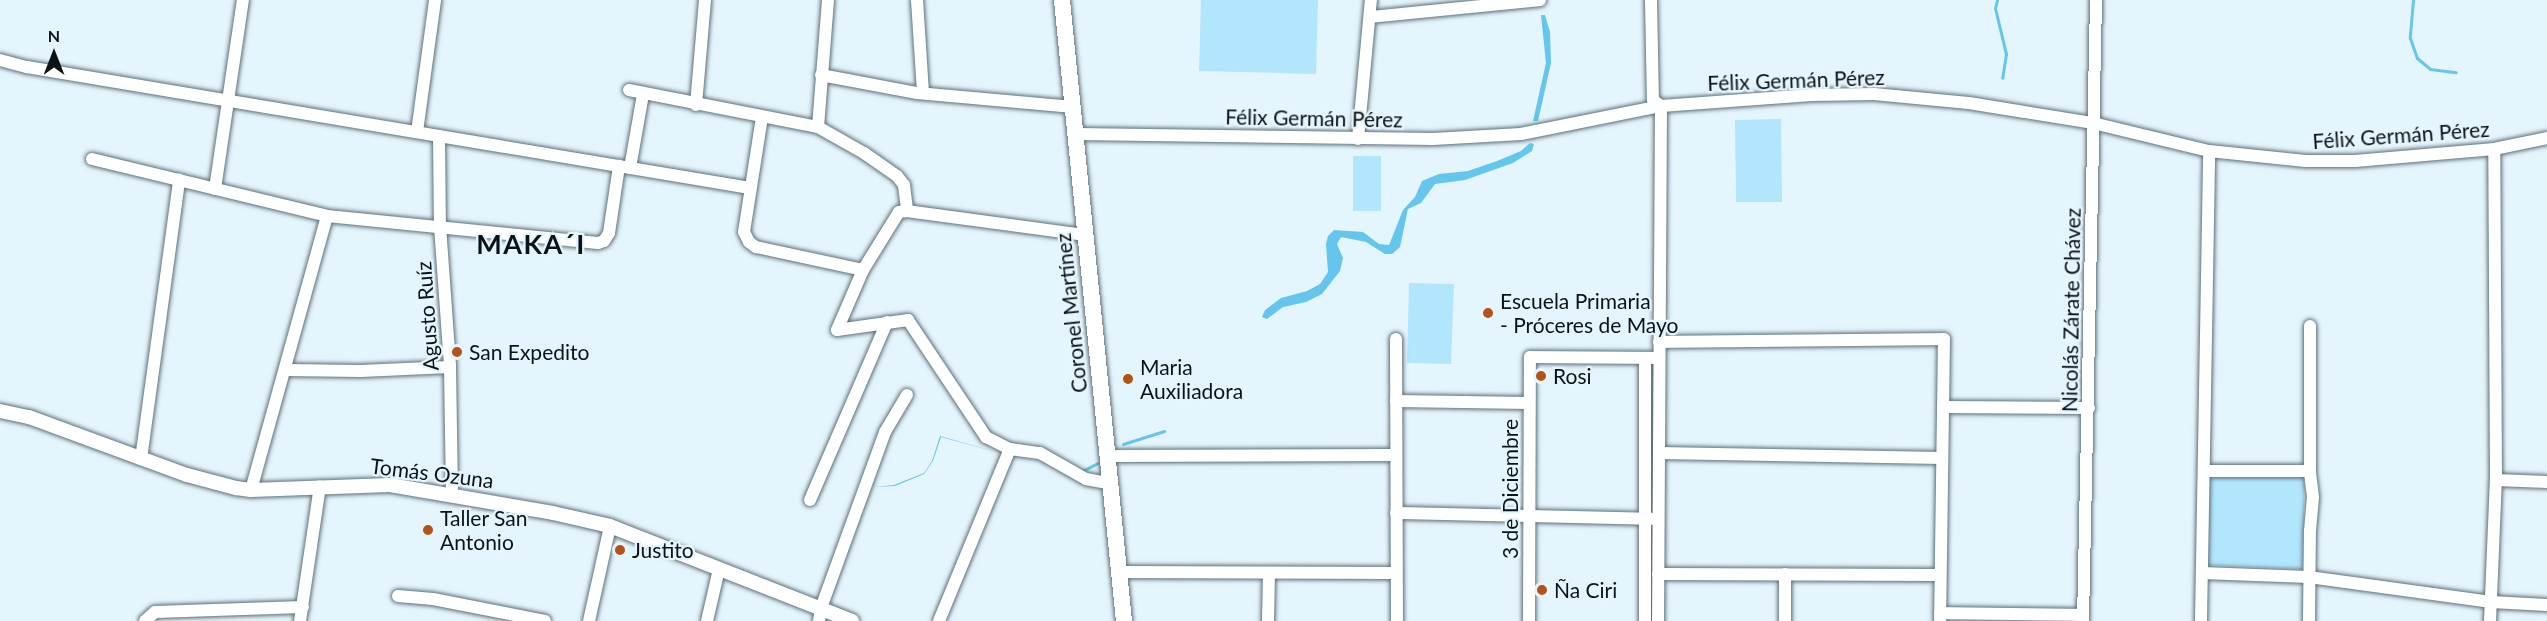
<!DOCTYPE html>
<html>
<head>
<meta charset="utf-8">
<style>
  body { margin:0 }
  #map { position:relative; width:2547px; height:621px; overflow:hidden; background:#e5f5fd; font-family:Lato,sans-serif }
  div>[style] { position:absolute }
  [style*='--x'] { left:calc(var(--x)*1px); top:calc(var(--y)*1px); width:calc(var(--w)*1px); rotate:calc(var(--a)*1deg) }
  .green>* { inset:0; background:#b1e6fd }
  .water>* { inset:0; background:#64c6ec }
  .stream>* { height:3px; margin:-1.5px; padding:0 1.5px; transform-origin:1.5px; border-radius:1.5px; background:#64c6ec }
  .roads { filter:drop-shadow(0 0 2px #5e7078) drop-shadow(0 0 2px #5e7078) }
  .minor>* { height:12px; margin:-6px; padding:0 6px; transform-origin:6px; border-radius:6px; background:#fff }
  .tertiary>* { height:14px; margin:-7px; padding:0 7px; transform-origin:7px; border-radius:7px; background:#fff }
  .secondary>* { height:16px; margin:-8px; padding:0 8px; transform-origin:8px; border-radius:8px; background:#fff }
  .dots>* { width:16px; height:16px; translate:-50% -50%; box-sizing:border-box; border:3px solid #e5f5fd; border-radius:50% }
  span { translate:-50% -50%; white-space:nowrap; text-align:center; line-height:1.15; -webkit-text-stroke:4.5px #e5f5fd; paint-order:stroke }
  .street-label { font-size:21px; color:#0c1316 }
  .poi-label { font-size:21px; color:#0c1316 }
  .left { translate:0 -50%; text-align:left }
  .district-label { font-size:27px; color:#0c1316; font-weight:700; letter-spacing:1.5px }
  .north { position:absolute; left:24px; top:24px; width:60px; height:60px; -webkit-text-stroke:4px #e5f5fd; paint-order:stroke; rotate:0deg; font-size:16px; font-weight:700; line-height:24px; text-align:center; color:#0c1316 }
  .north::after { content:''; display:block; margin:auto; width:21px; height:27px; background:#0c1316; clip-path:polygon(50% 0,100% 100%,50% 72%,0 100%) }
</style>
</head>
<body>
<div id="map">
  <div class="green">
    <i style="clip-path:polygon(1201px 0,1318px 0,1316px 74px,1199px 71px)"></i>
    <i style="clip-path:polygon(1781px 119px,1782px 202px,1736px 202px,1735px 120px)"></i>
    <i style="clip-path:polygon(1353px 156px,1381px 156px,1381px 211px,1353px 211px)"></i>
    <i style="clip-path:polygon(1409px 283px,1454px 284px,1451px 364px,1407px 363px)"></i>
    <i style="clip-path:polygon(1650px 368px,1653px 369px,1654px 386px,1652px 508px,1650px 508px)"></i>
    <i style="clip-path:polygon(2302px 476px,2304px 481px,2304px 562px,2301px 569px,2208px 565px,2209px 477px)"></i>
  </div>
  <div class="water">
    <i style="clip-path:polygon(1541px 15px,1545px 15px,1550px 32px,1551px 63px,1538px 121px,1533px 121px,1546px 63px)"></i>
    <i style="clip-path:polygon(1530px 143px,1534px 144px,1532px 151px,1513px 163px,1465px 180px,1435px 184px,1421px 203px,1408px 209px,1400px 247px,1392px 254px,1385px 254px,1366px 242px,1341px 237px,1337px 244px,1343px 258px,1340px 271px,1322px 294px,1306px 302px,1283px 307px,1267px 319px,1262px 317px,1265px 310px,1281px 298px,1307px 291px,1320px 284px,1328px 272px,1326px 244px,1328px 236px,1334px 230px,1363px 232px,1379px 244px,1389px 245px,1403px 210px,1415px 197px,1422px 181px,1439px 174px,1468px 171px,1497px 161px,1521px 151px)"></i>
    <i style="clip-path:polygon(940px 436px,1003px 454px,941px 437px,933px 461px,924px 474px,895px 486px,874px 487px,894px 485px,924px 473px,932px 461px)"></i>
  </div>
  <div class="stream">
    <i style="--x:1997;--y:0;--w:8;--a:104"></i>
    <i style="--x:1995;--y:8;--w:47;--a:76.6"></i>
    <i style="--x:2006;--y:54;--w:24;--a:99"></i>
    <i style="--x:2413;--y:0;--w:38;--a:95"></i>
    <i style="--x:2410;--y:38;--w:21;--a:71"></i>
    <i style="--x:2417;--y:58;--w:17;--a:40"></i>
    <i style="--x:2430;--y:69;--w:26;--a:7"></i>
    <i style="--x:1123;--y:444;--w:43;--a:-17.6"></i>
    <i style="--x:1082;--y:471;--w:18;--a:-27"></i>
  </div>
  <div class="roads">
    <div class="minor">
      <i style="--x:917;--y:0;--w:93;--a:86.3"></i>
      <i style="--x:1651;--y:0;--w:100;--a:88.9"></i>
      <i style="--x:1653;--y:100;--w:10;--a:37"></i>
      <i style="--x:1661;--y:106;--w:515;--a:90.33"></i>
      <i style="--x:1370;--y:17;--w:171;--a:-5.7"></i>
      <i style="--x:0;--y:60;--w:28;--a:15"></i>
      <i style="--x:27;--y:67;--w:733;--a:9.5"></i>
      <i style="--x:821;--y:75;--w:98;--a:10.6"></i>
      <i style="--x:917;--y:93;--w:157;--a:5.1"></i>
      <i style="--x:629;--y:90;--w:193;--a:11.1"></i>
      <i style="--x:818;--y:127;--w:53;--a:29.5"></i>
      <i style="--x:864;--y:153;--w:40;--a:34.9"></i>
      <i style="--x:897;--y:176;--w:11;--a:52"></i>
      <i style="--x:904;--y:185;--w:26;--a:83"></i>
      <i style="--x:696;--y:105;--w:105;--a:-85.1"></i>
      <i style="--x:762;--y:117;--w:116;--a:98.9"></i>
      <i style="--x:744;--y:232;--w:11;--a:63"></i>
      <i style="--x:749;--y:242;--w:9;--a:36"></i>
      <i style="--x:756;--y:247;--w:109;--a:12.1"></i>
      <i style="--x:818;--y:127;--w:127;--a:-85.5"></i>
      <i style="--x:417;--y:132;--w:133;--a:-82.2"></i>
      <i style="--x:1077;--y:134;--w:356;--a:0.8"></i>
      <i style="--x:1433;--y:139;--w:88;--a:-3.3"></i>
      <i style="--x:1521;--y:134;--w:143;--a:-11.3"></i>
      <i style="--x:1661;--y:106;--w:151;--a:-4.2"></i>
      <i style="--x:1812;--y:95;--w:62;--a:-0.9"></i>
      <i style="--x:1874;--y:94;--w:95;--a:5.4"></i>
      <i style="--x:1969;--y:103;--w:126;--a:9.2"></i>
      <i style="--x:2093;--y:123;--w:119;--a:13.6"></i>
      <i style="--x:2209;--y:151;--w:97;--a:5.9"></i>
      <i style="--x:2305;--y:161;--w:50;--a:0"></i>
      <i style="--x:2355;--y:161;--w:140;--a:-4.9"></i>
      <i style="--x:2494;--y:149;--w:54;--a:-11.7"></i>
      <i style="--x:439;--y:136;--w:90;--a:89.4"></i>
      <i style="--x:440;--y:226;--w:141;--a:85.9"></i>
      <i style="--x:450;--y:367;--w:127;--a:89.1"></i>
      <i style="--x:1358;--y:139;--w:140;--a:-84.7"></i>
      <i style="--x:92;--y:159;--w:242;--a:13.6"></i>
      <i style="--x:327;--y:216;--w:272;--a:5.7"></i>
      <i style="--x:598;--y:243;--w:6;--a:-18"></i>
      <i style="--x:604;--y:241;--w:9;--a:-58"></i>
      <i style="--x:609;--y:233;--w:68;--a:-81.5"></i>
      <i style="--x:630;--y:168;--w:75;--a:-80"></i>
      <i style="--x:215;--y:189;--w:191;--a:-81.6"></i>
      <i style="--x:837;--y:330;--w:72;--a:-8"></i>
      <i style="--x:908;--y:320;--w:141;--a:56.3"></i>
      <i style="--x:986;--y:437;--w:27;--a:27"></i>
      <i style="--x:1010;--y:449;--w:30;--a:8"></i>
      <i style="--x:1040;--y:453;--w:53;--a:29.5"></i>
      <i style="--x:1086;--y:479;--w:26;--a:11"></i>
      <i style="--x:837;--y:330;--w:65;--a:-66.6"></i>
      <i style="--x:863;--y:270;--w:68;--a:-58.2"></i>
      <i style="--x:899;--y:212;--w:8;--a:-7"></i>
      <i style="--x:907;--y:211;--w:180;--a:7.7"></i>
      <i style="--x:1396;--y:339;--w:282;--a:89.8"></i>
      <i style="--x:1659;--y:342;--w:285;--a:-0.6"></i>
      <i style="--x:1944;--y:339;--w:282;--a:90.8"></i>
      <i style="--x:1645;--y:358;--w:263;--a:90"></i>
      <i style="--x:285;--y:370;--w:76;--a:0.8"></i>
      <i style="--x:361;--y:371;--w:89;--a:-2.6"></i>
      <i style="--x:1396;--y:401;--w:133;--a:0.9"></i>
      <i style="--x:1943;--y:407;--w:146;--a:0.4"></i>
      <i style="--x:1659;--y:453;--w:283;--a:1"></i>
      <i style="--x:1109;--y:456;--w:287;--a:-0.2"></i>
      <i style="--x:141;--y:459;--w:282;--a:-82.2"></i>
      <i style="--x:2204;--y:471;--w:106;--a:0"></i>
      <i style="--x:2496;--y:480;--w:51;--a:2.2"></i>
      <i style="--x:251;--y:490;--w:284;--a:-74.5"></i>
      <i style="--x:810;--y:500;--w:194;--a:-66.6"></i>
      <i style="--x:1396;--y:513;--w:257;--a:1.3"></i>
      <i style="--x:1120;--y:572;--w:276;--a:0.2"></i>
      <i style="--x:2202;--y:573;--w:107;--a:2.1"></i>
      <i style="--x:2309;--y:577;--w:184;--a:7.8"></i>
      <i style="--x:2491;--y:602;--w:56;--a:3.1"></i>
      <i style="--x:1658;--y:574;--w:282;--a:0.2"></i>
      <i style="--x:1785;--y:574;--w:47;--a:90"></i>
      <i style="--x:398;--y:596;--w:35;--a:5"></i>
      <i style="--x:433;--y:599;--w:114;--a:11.1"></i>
      <i style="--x:1940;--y:613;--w:143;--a:0.8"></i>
      <i style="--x:145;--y:621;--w:13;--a:-42"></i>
      <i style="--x:155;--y:612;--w:148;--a:-1.9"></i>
      <i style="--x:300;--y:621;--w:136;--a:-81.6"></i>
      <i style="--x:589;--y:621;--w:97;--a:-77.5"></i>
      <i style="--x:707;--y:621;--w:53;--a:-77"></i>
      <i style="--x:819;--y:621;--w:13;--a:-81"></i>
      <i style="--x:821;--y:608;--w:187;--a:-70"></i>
      <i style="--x:885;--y:432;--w:43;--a:-59.3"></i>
      <i style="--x:939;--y:621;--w:186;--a:-67.6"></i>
      <i style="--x:1268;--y:621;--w:48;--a:-88.8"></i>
      <i style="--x:1529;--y:621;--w:264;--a:-89.8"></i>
      <i style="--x:1530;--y:357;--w:129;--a:0.4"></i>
      <i style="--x:2083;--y:621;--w:621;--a:-88.8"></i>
      <i style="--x:2201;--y:621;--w:470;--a:-89"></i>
      <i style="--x:2309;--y:621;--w:90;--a:-89.4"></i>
      <i style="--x:2310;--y:531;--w:34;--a:-85"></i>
      <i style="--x:2313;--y:497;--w:26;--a:-97"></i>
      <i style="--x:2310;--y:471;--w:145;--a:-90"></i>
      <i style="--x:2490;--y:621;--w:141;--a:-87.6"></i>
      <i style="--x:2496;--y:480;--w:331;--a:-90.3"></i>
    </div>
    <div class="tertiary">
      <i style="--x:0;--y:411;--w:30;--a:12"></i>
      <i style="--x:29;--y:417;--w:168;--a:20.2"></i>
      <i style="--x:187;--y:475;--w:51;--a:14.9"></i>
      <i style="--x:236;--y:488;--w:15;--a:8"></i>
      <i style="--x:251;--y:490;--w:139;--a:-2.1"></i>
      <i style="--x:390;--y:485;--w:165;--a:9.7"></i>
      <i style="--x:553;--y:513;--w:58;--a:12.8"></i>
      <i style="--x:610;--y:526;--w:260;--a:21.4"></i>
    </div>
    <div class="secondary">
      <i style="--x:1062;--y:0;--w:624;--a:84.3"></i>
    </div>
  </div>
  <div class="dots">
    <i style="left:1488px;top:313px;background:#b55217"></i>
    <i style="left:457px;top:352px;background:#b55217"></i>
    <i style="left:1541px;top:376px;background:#b55217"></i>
    <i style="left:1128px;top:379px;background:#b55217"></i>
    <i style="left:428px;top:530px;background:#b55217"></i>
    <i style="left:620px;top:550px;background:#b55217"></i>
    <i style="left:1542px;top:590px;background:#b55217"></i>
  </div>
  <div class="street-label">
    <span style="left:1796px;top:80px;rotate:-2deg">Félix Germán Pérez</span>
    <span style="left:1314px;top:118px;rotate:1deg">Félix Germán Pérez</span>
    <span style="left:2401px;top:135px;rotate:-4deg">Félix Germán Pérez</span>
    <span style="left:2071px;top:310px;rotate:-89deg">Nicolás Zárate Chávez</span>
    <span style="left:1071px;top:313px;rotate:-96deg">Coronel Martínez</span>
    <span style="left:427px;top:316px;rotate:-94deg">Agusto Ruíz</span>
    <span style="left:432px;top:473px;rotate:7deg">Tomás Ozuna</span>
    <span style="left:1510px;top:489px;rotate:-90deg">3 de Diciembre</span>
  </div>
  <div class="poi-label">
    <span class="left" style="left:1500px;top:313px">Escuela Primaria<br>- Próceres de Mayo</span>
    <span class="left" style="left:469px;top:352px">San Expedito</span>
    <span class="left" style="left:1140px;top:379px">Maria<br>Auxiliadora</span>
    <span class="left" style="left:1553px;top:376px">Rosi</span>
    <span class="left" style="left:440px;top:530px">Taller San<br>Antonio</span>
    <span class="left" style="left:632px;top:550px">Justito</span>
    <span class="left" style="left:1554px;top:590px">Ña Ciri</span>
  </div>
  <div class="district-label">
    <span style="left:531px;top:244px">MAKA´I</span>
  </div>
  <div class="north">N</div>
</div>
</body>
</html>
